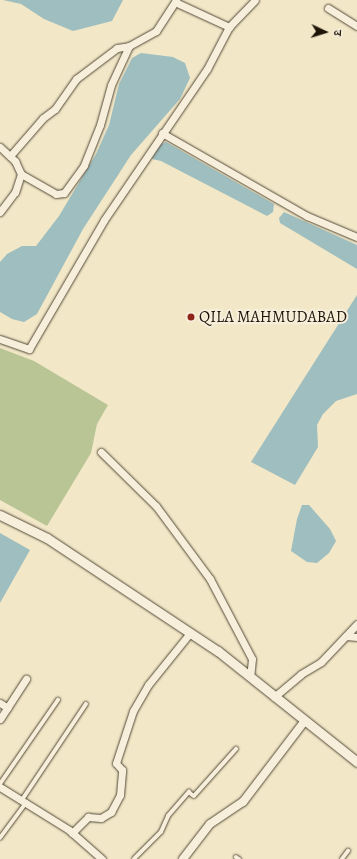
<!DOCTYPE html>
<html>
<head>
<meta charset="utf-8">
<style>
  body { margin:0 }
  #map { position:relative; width:357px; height:859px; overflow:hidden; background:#f2e7c7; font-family:Alegreya,"Noto Serif Devanagari",serif }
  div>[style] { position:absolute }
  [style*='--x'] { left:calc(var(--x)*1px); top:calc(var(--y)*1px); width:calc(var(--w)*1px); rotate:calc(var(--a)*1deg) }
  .green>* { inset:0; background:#bac596 }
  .water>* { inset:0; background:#9fbebf }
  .roads { filter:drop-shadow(0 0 1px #534937) drop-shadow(0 0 1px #534937) }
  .service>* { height:3.5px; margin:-1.75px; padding:0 1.75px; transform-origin:1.75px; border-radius:1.75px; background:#f7efdb }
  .minor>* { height:7px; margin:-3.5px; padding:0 3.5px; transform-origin:3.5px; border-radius:3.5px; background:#f7efdb }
  .tertiary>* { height:8px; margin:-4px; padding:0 4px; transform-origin:4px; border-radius:4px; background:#f7efdb }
  .secondary>* { height:9px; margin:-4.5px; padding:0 4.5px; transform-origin:4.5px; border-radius:4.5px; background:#f7efdb }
  .dots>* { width:11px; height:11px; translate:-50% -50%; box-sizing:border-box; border:2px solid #f7efdb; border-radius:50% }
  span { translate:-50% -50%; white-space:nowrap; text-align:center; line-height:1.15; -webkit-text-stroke:4px #f7efdb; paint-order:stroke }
  .poi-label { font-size:16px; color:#1e1407 }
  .left { translate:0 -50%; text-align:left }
  .north { position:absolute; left:305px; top:12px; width:40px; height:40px; -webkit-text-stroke:3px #f7efdb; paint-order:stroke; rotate:94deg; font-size:11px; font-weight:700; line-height:16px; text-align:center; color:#1e1407 }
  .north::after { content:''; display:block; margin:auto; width:14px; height:18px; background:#1e1407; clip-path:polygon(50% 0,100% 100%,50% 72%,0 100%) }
</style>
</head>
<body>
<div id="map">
  <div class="green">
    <i style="clip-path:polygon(0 348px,34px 361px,108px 405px,97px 424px,91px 453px,47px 526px,0 500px)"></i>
  </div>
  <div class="water">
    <i style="clip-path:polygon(3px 0,123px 0,112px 21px,73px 31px,44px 19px,21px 4px)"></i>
    <i style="clip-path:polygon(141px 53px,173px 57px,185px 63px,190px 78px,180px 99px,131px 155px,83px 229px,37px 314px,24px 322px,12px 319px,0 312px,0 262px,7px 254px,22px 246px,36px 246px,59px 216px,96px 154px,109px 125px,119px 84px,132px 58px)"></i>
    <i style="clip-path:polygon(166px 142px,274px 204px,273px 212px,267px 216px,161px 161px,152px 159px,159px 145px)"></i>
    <i style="clip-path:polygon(284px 212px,357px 245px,357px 269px,280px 223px,279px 218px)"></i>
    <i style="clip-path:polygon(357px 295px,357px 394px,336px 401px,323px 414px,317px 425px,318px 447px,295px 485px,251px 462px)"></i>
    <i style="clip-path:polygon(302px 505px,309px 505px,330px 529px,336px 541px,329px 553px,317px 563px,307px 562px,291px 551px,297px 519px)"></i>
    <i style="clip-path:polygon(0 533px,30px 550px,0 603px)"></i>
  </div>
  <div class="roads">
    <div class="service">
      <i style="--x:0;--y:784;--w:102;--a:-55.4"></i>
      <i style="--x:22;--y:800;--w:115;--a:-56.3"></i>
      <i style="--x:0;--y:838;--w:44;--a:-53.4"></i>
      <i style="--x:236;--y:857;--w:4;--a:34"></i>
      <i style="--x:134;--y:859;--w:38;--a:-45"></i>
      <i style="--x:161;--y:832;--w:17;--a:-66"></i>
      <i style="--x:168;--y:816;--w:32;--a:-49"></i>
      <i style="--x:189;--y:792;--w:6;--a:39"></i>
      <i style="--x:194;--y:796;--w:63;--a:-48.2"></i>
      <i style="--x:342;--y:859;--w:10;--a:-53"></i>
    </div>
    <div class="minor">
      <i style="--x:175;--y:2;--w:60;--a:24.8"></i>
      <i style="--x:328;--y:8;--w:34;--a:32"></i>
      <i style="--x:162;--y:133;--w:167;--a:29.8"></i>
      <i style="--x:307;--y:216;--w:54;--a:22.8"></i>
      <i style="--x:0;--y:147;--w:21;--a:43"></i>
      <i style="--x:15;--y:161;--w:14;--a:65"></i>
      <i style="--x:21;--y:174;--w:19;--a:108"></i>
      <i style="--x:15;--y:192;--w:25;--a:127"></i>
      <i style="--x:10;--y:156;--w:50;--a:-49"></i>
      <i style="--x:43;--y:118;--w:15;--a:-37"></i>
      <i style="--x:55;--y:109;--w:37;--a:-55"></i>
      <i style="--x:76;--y:79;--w:51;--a:-37.1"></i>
      <i style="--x:117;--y:48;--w:12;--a:-9"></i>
      <i style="--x:129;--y:46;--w:31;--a:-29"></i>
      <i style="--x:156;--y:31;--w:37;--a:-57"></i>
      <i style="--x:21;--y:174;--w:40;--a:29.7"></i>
      <i style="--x:56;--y:194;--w:8;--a:-7"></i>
      <i style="--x:64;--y:193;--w:34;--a:-54"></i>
      <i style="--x:84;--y:165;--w:43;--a:-68.2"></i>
      <i style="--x:100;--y:125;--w:41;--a:-74.6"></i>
      <i style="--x:111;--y:85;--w:43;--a:-65.2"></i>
      <i style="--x:0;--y:339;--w:31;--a:19"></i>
      <i style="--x:29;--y:349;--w:149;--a:-59.8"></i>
      <i style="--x:104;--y:220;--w:183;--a:-55.7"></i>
      <i style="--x:207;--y:69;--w:47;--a:-62.4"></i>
      <i style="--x:229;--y:27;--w:37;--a:-46"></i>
      <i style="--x:101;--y:452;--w:77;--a:44.5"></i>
      <i style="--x:156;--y:506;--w:91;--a:53.5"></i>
      <i style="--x:210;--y:579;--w:90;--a:62.3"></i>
      <i style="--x:252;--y:659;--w:18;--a:96"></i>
      <i style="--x:346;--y:636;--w:11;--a:5"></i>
      <i style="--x:274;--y:697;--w:35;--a:-40"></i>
      <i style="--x:301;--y:674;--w:23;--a:-31"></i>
      <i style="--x:321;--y:662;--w:52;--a:-46.5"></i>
      <i style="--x:0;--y:703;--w:9;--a:32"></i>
      <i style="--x:0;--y:719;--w:48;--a:-57"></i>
      <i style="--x:0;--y:787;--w:81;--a:31.9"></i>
      <i style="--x:69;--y:830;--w:44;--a:41.3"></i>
      <i style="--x:72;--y:833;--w:23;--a:-45"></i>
      <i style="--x:88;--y:817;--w:13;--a:4"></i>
      <i style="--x:101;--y:818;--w:12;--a:-31"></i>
      <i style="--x:111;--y:812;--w:19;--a:-62"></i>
      <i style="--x:120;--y:795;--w:25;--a:-85"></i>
      <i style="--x:122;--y:770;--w:9;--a:-131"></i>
      <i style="--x:116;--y:763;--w:55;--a:-71.9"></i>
      <i style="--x:133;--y:711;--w:30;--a:-60"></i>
      <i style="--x:148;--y:685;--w:67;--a:-51.1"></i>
    </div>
    <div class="tertiary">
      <i style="--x:183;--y:859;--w:44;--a:-52.4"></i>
      <i style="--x:210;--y:824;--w:40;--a:-34"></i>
      <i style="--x:243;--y:802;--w:101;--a:-52.7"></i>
    </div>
    <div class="secondary">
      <i style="--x:0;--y:515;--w:52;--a:26.1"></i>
      <i style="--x:47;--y:538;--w:205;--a:33.5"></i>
      <i style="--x:218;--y:651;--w:178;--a:38.6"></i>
    </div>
  </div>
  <div class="dots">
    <i style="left:191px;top:317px;background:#8f2418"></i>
  </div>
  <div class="poi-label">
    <span class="left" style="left:199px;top:317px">QILA MAHMUDABAD</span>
  </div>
  <div class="north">उ</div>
</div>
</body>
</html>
